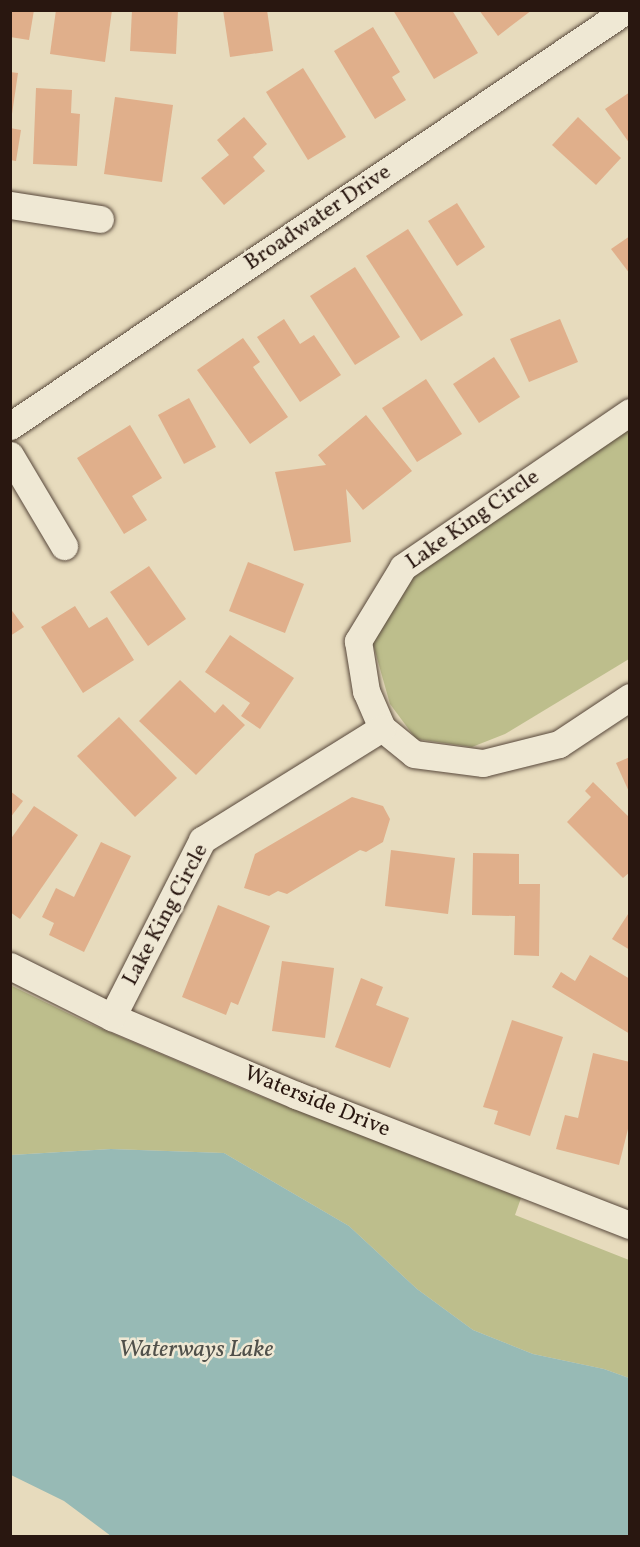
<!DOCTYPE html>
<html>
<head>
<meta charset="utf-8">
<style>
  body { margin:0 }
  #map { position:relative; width:640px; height:1547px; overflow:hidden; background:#e7dbbd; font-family:Vollkorn,serif }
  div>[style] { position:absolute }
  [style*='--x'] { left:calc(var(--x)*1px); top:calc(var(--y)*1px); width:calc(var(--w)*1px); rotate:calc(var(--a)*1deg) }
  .green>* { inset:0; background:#bdbe8c }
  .water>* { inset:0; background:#97bab5 }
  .building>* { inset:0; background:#e0af8b }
  .roads { filter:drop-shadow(0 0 2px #58483b) drop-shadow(0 0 2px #58483b) }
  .street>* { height:27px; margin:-13.5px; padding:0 13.5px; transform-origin:13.5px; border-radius:13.5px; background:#efe8d4 }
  span { translate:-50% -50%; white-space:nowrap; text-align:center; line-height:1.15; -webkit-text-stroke:5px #efe8d4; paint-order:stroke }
  .street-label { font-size:22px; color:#291710 }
  .water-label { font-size:24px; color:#50504a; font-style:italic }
  .frame { position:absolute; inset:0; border:12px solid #291710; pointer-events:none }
</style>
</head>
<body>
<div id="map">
  <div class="green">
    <i style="clip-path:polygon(629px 422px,629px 659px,505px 734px,472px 747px,416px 739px,390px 704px,371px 637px,414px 569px)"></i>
    <i style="clip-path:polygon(10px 985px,88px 1023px,255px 1094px,521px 1198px,515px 1215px,629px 1260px,629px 1378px,604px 1369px,533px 1354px,473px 1330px,417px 1289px,349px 1226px,224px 1153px,111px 1149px,11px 1155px)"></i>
  </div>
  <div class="water">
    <i style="clip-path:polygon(111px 1149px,224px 1153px,349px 1226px,417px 1289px,473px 1330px,533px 1354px,604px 1369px,629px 1378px,629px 1536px,111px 1536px,64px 1501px,11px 1475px,11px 1155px)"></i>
  </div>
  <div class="building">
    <i style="clip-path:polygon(10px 10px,34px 10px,29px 40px,10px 37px)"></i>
    <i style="clip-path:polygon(56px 10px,112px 10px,105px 62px,50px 54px)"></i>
    <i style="clip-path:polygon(132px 10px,178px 10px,176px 54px,130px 51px)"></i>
    <i style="clip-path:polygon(223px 10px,267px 10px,273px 51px,230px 57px)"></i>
    <i style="clip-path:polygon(393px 10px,452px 10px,478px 53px,434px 79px)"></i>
    <i style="clip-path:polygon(479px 10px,532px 10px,498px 36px)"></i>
    <i style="clip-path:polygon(373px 27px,400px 72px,392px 77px,406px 100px,375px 119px,334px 51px)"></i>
    <i style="clip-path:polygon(303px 68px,346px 137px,308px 160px,266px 92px)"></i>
    <i style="clip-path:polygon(10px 72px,18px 73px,12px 114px,10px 114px)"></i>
    <i style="clip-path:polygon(36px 88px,72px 90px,71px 113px,80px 114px,77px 166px,33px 164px)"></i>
    <i style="clip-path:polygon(630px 92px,630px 144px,605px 109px)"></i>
    <i style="clip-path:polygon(115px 97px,173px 105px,162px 182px,104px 174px)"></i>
    <i style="clip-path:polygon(244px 117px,267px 144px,253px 157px,265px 171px,224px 205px,201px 178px,229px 155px,217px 140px)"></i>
    <i style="clip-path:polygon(578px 117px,621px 158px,596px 185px,552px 145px)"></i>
    <i style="clip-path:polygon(10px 128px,21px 130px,16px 161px,10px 160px)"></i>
    <i style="clip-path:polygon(457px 203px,485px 247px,457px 266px,428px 221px)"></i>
    <i style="clip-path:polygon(408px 229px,463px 315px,421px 341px,366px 256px)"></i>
    <i style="clip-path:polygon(630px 236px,630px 274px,611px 249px)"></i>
    <i style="clip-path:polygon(355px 267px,400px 337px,355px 365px,310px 296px)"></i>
    <i style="clip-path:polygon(284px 319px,300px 344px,314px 335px,341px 375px,300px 402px,257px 337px)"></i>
    <i style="clip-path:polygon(560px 319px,578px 362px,529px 382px,510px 339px)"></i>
    <i style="clip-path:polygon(243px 338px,260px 362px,253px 367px,288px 417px,250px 444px,197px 370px)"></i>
    <i style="clip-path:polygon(494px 357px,520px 397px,479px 423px,453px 384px)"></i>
    <i style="clip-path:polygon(426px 379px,462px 434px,417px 462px,382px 408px)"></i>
    <i style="clip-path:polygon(189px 398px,216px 447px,184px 464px,158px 415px)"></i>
    <i style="clip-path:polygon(366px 415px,412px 471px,363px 510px,346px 489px,351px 542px,294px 551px,275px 472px,326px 465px,318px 455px)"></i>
    <i style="clip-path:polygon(130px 425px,162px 478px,132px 496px,147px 520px,124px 534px,77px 458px)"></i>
    <i style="clip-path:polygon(248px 562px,304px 584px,285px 633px,229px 611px)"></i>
    <i style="clip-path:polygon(149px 566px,186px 619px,148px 646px,110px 592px)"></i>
    <i style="clip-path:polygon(75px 606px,89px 628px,107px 617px,134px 660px,83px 693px,41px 627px)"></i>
    <i style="clip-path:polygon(10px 608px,24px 627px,10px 636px)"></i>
    <i style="clip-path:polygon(230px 635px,294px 678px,260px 729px,241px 716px,250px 703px,205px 672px)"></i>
    <i style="clip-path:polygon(180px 680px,215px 713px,223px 704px,245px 725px,196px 775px,139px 721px)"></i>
    <i style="clip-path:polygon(119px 717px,177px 778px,135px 817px,77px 756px)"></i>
    <i style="clip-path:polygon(630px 757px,630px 794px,616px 763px)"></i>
    <i style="clip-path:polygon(593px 782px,630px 818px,630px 872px,623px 878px,567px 822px,591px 797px,585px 791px)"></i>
    <i style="clip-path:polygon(10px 791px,23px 801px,10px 818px)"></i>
    <i style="clip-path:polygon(352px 797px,383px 806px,390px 819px,383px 842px,366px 852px,360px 850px,287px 894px,278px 891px,269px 896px,244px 888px,255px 854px)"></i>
    <i style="clip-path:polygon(34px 806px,78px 835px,20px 919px,10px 912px,10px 840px)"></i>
    <i style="clip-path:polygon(101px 842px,131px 856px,84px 952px,49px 935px,54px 923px,42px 917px,56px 888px,74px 897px)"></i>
    <i style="clip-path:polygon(391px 850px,455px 858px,448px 914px,385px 906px)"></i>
    <i style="clip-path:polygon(473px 853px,519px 854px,519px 884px,540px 884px,539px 956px,514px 955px,515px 916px,472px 915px)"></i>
    <i style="clip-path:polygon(218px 905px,270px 926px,238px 1005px,231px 1002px,226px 1015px,182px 997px)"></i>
    <i style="clip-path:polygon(630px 911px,630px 950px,612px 939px)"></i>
    <i style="clip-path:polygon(590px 955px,630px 979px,630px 1034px,552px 987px,561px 972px,575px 981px)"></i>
    <i style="clip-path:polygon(282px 961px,334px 968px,325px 1038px,272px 1031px)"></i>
    <i style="clip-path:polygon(361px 978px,383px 987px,376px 1005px,409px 1018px,390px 1068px,335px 1047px)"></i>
    <i style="clip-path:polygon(512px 1020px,563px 1037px,530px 1136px,494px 1124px,498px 1111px,483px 1107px)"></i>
    <i style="clip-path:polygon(593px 1053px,630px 1062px,630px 1121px,619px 1165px,556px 1149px,565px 1115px,578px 1118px)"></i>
  </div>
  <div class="roads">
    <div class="street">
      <i style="--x:10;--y:205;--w:91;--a:8.8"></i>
      <i style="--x:630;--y:412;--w:275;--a:145.7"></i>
      <i style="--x:403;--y:567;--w:87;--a:121.3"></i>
      <i style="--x:358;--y:641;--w:51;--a:80.9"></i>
      <i style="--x:366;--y:691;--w:40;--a:66.6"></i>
      <i style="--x:382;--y:728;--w:41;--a:39.1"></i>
      <i style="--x:414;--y:754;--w:70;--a:7.4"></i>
      <i style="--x:483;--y:763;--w:78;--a:-14"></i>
      <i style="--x:559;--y:744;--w:85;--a:-33.5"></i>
      <i style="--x:10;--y:426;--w:743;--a:-34.03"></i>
      <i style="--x:10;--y:455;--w:106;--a:59.3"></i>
      <i style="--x:10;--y:966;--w:114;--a:26.6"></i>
      <i style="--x:112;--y:1017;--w:200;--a:23"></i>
      <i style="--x:296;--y:1095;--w:358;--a:21.3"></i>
      <i style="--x:112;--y:1017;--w:199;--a:-63"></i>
      <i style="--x:202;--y:840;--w:212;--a:-31.9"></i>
    </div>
  </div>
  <div class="street-label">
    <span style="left:318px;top:218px;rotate:-34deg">Broadwater Drive</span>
    <span style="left:473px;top:520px;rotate:-35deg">Lake King Circle</span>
    <span style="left:166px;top:915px;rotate:-62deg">Lake King Circle</span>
    <span style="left:317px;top:1102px;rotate:22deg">Waterside Drive</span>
  </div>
  <div class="water-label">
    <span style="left:196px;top:1351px">Waterways Lake</span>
  </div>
  <div class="frame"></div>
</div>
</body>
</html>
